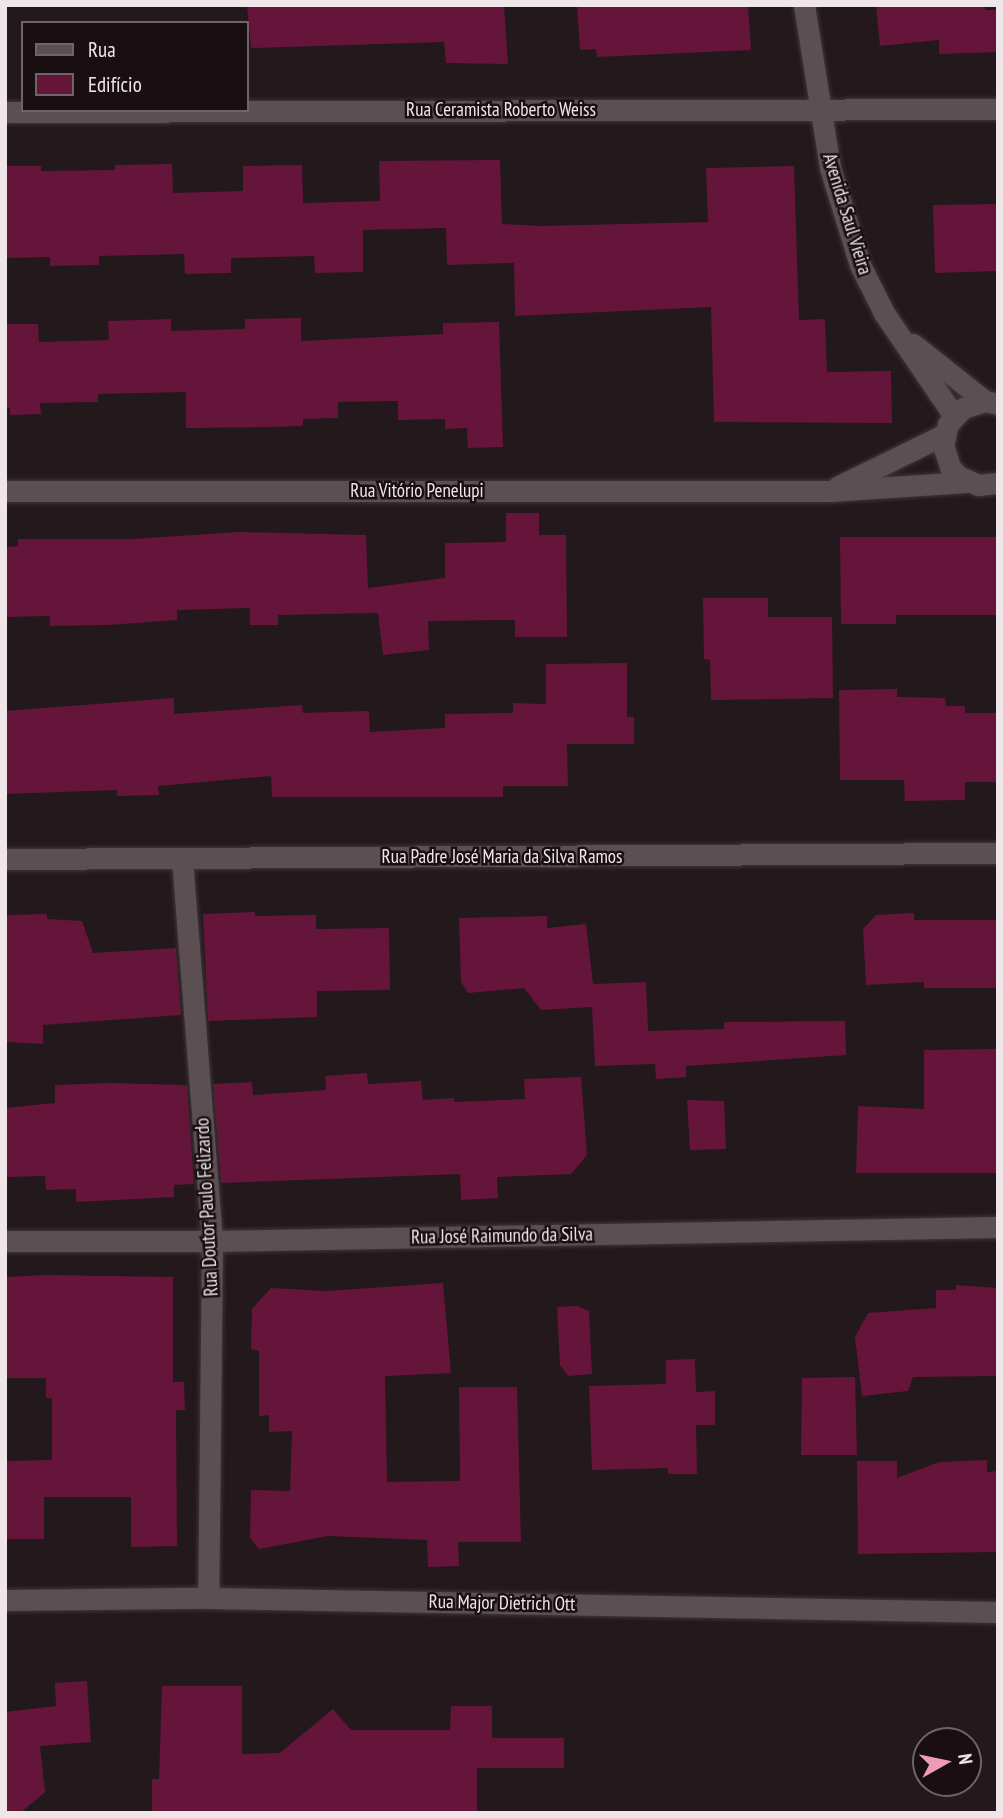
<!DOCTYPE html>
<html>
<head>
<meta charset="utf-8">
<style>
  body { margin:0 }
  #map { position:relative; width:1003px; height:1818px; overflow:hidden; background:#23181c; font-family:"PT Sans Narrow",sans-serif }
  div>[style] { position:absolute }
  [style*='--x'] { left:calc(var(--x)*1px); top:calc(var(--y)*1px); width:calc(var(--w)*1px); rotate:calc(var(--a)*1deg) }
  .building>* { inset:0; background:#65153a }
  .roads { filter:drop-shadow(0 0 2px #3e3638) drop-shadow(0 0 2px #3e3638) }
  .minor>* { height:21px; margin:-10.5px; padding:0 10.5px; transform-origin:10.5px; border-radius:10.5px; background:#5c4f53 }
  span { translate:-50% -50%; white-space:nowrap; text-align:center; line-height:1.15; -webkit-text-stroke:5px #190f12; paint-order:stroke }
  .street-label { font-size:19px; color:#eee6e9 }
  .frame { position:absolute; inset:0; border:7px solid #eee6e9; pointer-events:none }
  .legend { position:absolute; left:21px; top:21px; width:228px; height:91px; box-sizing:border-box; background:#190f12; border:2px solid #6e6568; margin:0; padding:9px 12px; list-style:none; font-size:21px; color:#eee6e9 }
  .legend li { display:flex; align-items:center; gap:14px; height:35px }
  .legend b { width:35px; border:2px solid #6e6568 }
  .north { position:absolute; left:912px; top:1727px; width:70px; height:70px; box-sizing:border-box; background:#190f12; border:2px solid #6e6568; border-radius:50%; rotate:81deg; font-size:19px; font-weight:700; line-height:28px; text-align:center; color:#eee6e9 }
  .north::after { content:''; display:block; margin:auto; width:24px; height:32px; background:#ef9ab8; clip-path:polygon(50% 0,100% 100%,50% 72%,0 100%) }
</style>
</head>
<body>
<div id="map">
  <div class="building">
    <i style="clip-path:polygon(247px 5px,504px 5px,508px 64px,446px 63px,444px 42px,251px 48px)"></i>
    <i style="clip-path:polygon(577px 5px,748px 5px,751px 50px,597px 57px,596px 49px,580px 50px)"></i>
    <i style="clip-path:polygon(876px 5px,985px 5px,985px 10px,997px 10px,998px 52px,939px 54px,939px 40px,880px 46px)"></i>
    <i style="clip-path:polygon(500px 160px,502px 224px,541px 226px,708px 222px,706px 168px,794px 166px,799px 320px,825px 319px,827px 372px,891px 371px,892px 423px,714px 422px,711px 307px,515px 316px,514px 263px,447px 265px,446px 228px,363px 230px,363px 272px,315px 273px,314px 256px,231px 258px,231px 273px,185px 274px,184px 254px,99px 256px,99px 265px,50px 266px,50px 257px,5px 258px,5px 166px,41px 166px,41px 171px,115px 170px,115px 165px,172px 164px,173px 193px,243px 191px,243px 166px,302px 165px,303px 203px,380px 201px,379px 161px)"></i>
    <i style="clip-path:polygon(998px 204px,998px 271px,935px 273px,933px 205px)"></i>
    <i style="clip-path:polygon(301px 318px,301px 341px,443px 334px,443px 323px,499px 322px,503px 447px,468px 448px,467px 428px,445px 429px,445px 419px,398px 420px,398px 401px,338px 402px,338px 418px,303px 419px,303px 426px,270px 427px,186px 428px,186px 392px,98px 394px,98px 402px,40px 403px,41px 414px,10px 415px,10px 408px,5px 408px,5px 324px,38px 324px,39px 342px,109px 340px,108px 321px,171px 319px,171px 331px,245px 329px,245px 319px)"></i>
    <i style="clip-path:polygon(506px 513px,539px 513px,539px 535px,566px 535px,567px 637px,515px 637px,515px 620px,428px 621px,429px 650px,383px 655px,378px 613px,278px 615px,278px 625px,250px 625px,250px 608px,177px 610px,177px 620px,108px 625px,50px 626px,50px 616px,5px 617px,5px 547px,18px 546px,18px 539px,132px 539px,239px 532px,366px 535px,368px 588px,445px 578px,445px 543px,506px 542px)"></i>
    <i style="clip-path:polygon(840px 537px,998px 537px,998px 615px,896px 615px,896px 624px,841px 624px)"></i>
    <i style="clip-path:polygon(703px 598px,768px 598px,768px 617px,832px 617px,833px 698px,711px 700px,710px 660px,704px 659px)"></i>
    <i style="clip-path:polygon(627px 663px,627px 717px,634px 717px,634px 744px,567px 744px,568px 786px,503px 786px,503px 797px,272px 797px,271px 776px,158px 786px,159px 795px,117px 796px,117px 790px,5px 794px,5px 711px,174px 698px,174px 714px,302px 705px,303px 713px,369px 711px,370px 732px,445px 728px,445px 714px,513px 713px,513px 703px,546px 704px,546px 664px)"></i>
    <i style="clip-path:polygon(897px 689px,897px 697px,945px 698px,946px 706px,965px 706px,965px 713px,998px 713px,998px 782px,965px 782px,965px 800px,905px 801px,904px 780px,840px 780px,839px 690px)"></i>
    <i style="clip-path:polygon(255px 912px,255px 916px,316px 915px,316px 929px,389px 928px,390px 990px,317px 991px,317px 1017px,208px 1021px,203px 914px)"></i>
    <i style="clip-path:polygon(914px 913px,914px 920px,998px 920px,998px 988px,924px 988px,924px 982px,866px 985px,863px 929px,876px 915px)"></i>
    <i style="clip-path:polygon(47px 914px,47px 919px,82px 921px,93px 953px,176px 948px,181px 1015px,43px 1025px,43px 1044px,5px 1042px,5px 915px)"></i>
    <i style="clip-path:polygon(547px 916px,547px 928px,586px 924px,593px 984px,646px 982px,648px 1031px,724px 1029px,724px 1022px,845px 1021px,846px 1055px,686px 1066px,686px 1077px,656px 1079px,655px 1064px,595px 1066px,592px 1007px,541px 1010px,524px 988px,468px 993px,461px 982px,459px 918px)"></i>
    <i style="clip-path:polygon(998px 1049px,998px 1173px,856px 1173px,858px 1106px,924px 1109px,924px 1050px)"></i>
    <i style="clip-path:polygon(367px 1073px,368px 1084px,421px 1081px,423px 1100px,454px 1098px,454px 1102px,525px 1099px,524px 1079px,581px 1077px,587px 1155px,571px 1174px,497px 1177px,498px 1198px,461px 1200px,460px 1174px,221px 1183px,213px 1084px,252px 1082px,253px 1095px,326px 1090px,325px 1076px)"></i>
    <i style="clip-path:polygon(108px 1083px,187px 1085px,194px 1184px,174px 1185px,174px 1197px,76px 1202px,76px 1189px,46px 1190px,45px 1176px,5px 1177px,5px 1108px,55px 1103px,55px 1085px)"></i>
    <i style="clip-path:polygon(687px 1100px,724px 1101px,726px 1149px,690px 1150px)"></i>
    <i style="clip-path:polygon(46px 1275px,173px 1277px,173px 1382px,184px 1382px,185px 1410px,176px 1410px,177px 1546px,131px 1547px,131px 1497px,44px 1497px,44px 1539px,5px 1539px,5px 1461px,52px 1460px,52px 1398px,46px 1398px,46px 1378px,5px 1378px,5px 1277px)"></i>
    <i style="clip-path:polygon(443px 1283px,451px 1373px,385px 1376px,387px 1482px,460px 1481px,459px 1387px,517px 1387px,521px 1542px,458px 1542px,459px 1566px,428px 1567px,427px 1540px,328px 1536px,259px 1549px,250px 1538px,251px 1490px,290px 1491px,292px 1431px,269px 1432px,269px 1415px,259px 1416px,259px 1351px,251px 1349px,252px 1309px,271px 1288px,327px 1291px)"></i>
    <i style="clip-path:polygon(956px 1285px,998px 1288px,998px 1376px,913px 1377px,908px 1391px,862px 1396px,855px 1337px,868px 1313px,936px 1308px,936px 1290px,956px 1290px)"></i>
    <i style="clip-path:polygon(577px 1306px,589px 1311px,592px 1374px,568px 1376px,560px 1365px,557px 1307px)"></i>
    <i style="clip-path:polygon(695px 1359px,696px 1392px,715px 1391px,715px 1425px,696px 1425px,697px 1474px,668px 1474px,668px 1468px,592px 1470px,589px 1386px,666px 1384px,666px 1360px)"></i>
    <i style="clip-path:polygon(855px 1377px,857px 1455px,801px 1455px,802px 1378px)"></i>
    <i style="clip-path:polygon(987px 1460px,987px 1472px,998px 1471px,998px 1552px,858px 1554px,857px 1461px,897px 1461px,897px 1478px,939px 1462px)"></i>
    <i style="clip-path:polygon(87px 1681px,91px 1742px,40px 1746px,45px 1792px,20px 1813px,5px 1813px,5px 1712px,56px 1706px,55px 1683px)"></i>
    <i style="clip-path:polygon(162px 1686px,242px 1686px,242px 1754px,280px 1753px,333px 1709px,351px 1730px,450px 1730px,451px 1706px,492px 1706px,492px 1738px,564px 1738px,564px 1768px,477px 1768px,477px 1813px,152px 1813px,152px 1779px,159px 1779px)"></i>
  </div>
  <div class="roads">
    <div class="minor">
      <i style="--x:804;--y:5;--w:165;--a:80.9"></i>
      <i style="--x:830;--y:168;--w:102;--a:72.8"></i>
      <i style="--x:860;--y:265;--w:54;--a:63.4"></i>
      <i style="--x:884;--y:313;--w:125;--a:55.8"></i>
      <i style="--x:5;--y:112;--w:993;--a:-0.17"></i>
      <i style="--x:913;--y:344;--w:92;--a:38.4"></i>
      <i style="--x:998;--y:404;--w:13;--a:-167"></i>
      <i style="--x:985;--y:401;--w:23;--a:162"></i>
      <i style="--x:963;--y:408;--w:22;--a:133"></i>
      <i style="--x:948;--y:424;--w:22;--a:103"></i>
      <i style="--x:943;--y:445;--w:23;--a:72"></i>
      <i style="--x:950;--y:467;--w:12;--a:48"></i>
      <i style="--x:958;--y:476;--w:22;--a:24"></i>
      <i style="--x:978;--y:485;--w:20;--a:-6"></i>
      <i style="--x:837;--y:487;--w:120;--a:-26.1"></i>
      <i style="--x:5;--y:491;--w:824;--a:0"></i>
      <i style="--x:829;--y:491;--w:138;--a:-3.7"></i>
      <i style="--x:5;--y:859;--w:993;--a:-0.35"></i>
      <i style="--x:182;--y:859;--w:383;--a:85.5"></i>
      <i style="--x:212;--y:1241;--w:357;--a:90.6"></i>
      <i style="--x:5;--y:1241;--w:207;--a:0"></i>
      <i style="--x:212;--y:1241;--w:786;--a:-1.02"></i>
      <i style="--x:5;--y:1600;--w:203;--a:-0.6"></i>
      <i style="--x:208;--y:1598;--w:790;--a:1.02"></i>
    </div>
  </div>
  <div class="street-label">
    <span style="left:501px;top:110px">Rua Ceramista Roberto Weiss</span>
    <span style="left:847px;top:214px;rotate:73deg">Avenida Saul Vieira</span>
    <span style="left:417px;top:491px">Rua Vitório Penelupi</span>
    <span style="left:502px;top:857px">Rua Padre José Maria da Silva Ramos</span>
    <span style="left:207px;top:1207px;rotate:-93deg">Rua Doutor Paulo Felizardo</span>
    <span style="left:502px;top:1236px;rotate:-1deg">Rua José Raimundo da Silva</span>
    <span style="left:502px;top:1603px;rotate:1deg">Rua Major Dietrich Ott</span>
  </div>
  <div class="frame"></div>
  <ul class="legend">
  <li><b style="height:9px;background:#5c4f53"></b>Rua</li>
  <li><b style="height:19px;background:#65153a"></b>Edifício</li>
  </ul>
  <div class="north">N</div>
</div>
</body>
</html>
